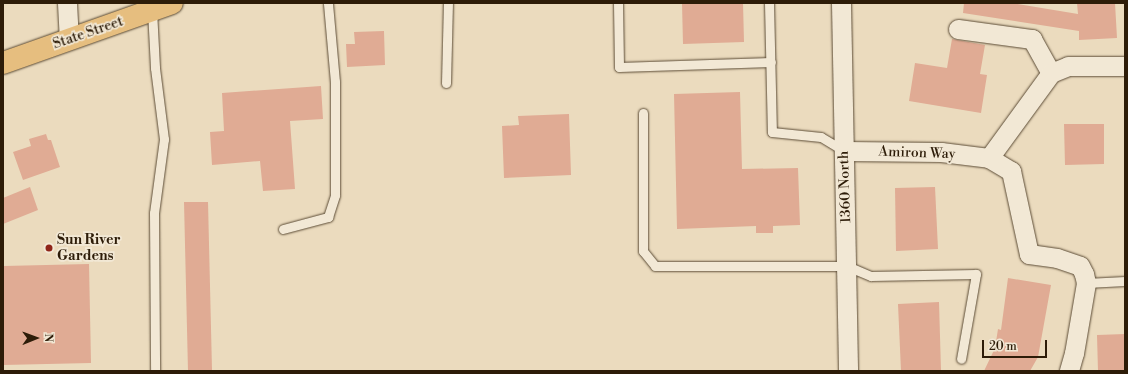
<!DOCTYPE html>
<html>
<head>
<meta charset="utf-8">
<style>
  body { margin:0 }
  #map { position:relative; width:1128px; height:374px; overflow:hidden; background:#ebdbbe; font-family:"Libre Bodoni",serif }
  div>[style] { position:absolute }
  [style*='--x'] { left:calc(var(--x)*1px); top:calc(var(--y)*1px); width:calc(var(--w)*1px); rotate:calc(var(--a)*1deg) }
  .building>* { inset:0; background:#e0ab94 }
  .roads { filter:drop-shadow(0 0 1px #5c4c36) drop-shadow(0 0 1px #5c4c36) }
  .service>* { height:9px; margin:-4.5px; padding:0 4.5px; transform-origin:4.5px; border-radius:4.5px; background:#f2e8d5 }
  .minor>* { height:19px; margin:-9.5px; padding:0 9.5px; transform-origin:9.5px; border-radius:9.5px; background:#f2e8d5 }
  .primary>* { height:22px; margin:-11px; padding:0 11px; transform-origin:11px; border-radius:11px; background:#e6be7f }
  .dots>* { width:11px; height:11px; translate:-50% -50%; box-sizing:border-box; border:2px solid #f2e8d5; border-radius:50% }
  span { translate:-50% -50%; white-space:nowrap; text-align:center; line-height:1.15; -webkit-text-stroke:3.5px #f2e8d5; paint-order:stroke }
  .street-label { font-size:14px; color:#2d1c08 }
  .poi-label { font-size:14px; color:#2d1c08; font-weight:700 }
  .left { translate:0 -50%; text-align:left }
  .frame { position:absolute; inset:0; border:4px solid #2d1c08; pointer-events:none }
  .north { position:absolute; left:16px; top:318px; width:40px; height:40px; -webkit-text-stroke:3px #f2e8d5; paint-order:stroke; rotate:89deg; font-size:11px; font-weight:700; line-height:16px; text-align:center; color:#2d1c08 }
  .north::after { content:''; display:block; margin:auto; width:14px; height:18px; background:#2d1c08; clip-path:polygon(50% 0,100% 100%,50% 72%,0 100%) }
  .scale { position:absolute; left:982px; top:340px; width:65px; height:18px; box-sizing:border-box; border:2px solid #2d1c08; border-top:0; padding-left:5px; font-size:12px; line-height:14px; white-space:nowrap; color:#2d1c08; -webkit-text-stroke:3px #f2e8d5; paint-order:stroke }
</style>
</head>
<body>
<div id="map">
  <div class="building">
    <i style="clip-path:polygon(682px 3px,743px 3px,744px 42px,683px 44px)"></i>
    <i style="clip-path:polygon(964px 3px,1011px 3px,1078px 14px,1077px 3px,1115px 3px,1117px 38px,1079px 40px,1079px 31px,963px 13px)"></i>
    <i style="clip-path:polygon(384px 31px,385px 65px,347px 67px,346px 44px,355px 44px,354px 32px)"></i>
    <i style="clip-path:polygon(952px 39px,985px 45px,980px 74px,987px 75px,981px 113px,909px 101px,915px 63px,947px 68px)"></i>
    <i style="clip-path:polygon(321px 86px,323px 119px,290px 121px,295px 189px,263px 191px,260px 161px,212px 165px,210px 132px,224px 131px,222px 93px)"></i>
    <i style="clip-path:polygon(740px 92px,742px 169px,798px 168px,800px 225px,773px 226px,773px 233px,756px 233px,756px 226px,677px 229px,674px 94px)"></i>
    <i style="clip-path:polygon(569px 114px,571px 175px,504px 178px,502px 126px,519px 125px,518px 116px)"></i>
    <i style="clip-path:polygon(1064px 124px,1104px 124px,1104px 164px,1065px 165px)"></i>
    <i style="clip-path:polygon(46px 134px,48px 140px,51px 140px,60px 167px,23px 180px,13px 152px,31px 146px,29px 139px)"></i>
    <i style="clip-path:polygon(30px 187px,38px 210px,3px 224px,3px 198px)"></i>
    <i style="clip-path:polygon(935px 187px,938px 249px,896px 251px,895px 188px)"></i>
    <i style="clip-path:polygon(184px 202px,208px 202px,212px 370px,188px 371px)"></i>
    <i style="clip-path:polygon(89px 264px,91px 363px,3px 365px,4px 266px)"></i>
    <i style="clip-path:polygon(1008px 278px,1051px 285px,1038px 357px,1030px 371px,984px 371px,995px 348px,998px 329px,1001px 330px)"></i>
    <i style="clip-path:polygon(939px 302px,941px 371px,901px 371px,898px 304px)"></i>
    <i style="clip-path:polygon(1125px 334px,1125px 371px,1098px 371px,1097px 335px)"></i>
  </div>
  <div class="roads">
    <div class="service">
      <i style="--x:618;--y:3;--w:64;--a:89.1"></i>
      <i style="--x:619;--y:67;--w:152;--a:-1.9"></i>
      <i style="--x:769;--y:3;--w:129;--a:88.7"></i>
      <i style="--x:772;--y:132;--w:49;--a:5.8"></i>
      <i style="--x:821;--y:137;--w:27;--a:31"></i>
      <i style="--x:152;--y:10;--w:58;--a:87"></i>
      <i style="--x:155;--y:68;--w:72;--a:82.8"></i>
      <i style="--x:164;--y:139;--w:75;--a:97.7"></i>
      <i style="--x:154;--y:213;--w:158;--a:89.6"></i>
      <i style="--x:446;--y:83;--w:80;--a:-88.6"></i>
      <i style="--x:643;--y:113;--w:138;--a:90"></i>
      <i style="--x:643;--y:251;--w:19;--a:51"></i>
      <i style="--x:655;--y:266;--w:192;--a:0"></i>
      <i style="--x:847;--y:266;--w:26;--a:23"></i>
      <i style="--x:871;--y:276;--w:105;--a:-1.1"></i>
      <i style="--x:976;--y:274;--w:86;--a:100"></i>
      <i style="--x:283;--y:229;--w:47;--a:-14.9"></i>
      <i style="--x:328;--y:217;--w:23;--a:-72"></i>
      <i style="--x:335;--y:195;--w:113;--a:-90"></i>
      <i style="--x:335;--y:82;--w:79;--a:-95.1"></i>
      <i style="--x:1086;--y:283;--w:39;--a:-3"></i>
    </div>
    <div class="minor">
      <i style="--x:67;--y:3;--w:36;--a:87"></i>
      <i style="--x:841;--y:3;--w:368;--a:88.9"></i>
      <i style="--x:958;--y:29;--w:75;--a:7.7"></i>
      <i style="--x:1032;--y:39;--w:39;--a:61"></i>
      <i style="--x:844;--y:151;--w:97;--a:0.6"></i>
      <i style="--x:941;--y:152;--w:48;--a:7.1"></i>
      <i style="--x:989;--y:158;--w:26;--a:31"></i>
      <i style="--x:1011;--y:171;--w:85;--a:77.8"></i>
      <i style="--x:1029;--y:254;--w:28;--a:8"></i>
      <i style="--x:1057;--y:258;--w:24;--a:19"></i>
      <i style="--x:1080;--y:266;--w:9;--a:63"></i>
      <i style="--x:1084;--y:274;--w:9;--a:77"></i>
      <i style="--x:1086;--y:283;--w:71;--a:99.7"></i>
      <i style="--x:1074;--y:353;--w:19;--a:106"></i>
      <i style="--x:989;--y:158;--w:105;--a:-53.9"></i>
      <i style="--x:1051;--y:73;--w:18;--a:-22"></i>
      <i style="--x:1068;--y:66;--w:57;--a:0"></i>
    </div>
    <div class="primary">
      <i style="--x:3;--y:63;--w:179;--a:-19.5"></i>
    </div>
  </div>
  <div class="dots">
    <i style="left:49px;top:248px;background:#8f2418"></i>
  </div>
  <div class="street-label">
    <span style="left:88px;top:33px;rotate:-19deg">State Street</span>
    <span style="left:917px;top:153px;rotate:2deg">Amiron Way</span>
    <span style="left:845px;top:187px;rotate:-92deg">1360 North</span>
  </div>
  <div class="poi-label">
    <span class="left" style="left:57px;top:248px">Sun River<br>Gardens</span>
  </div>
  <div class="frame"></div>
  <div class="north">N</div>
  <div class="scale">20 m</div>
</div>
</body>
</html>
